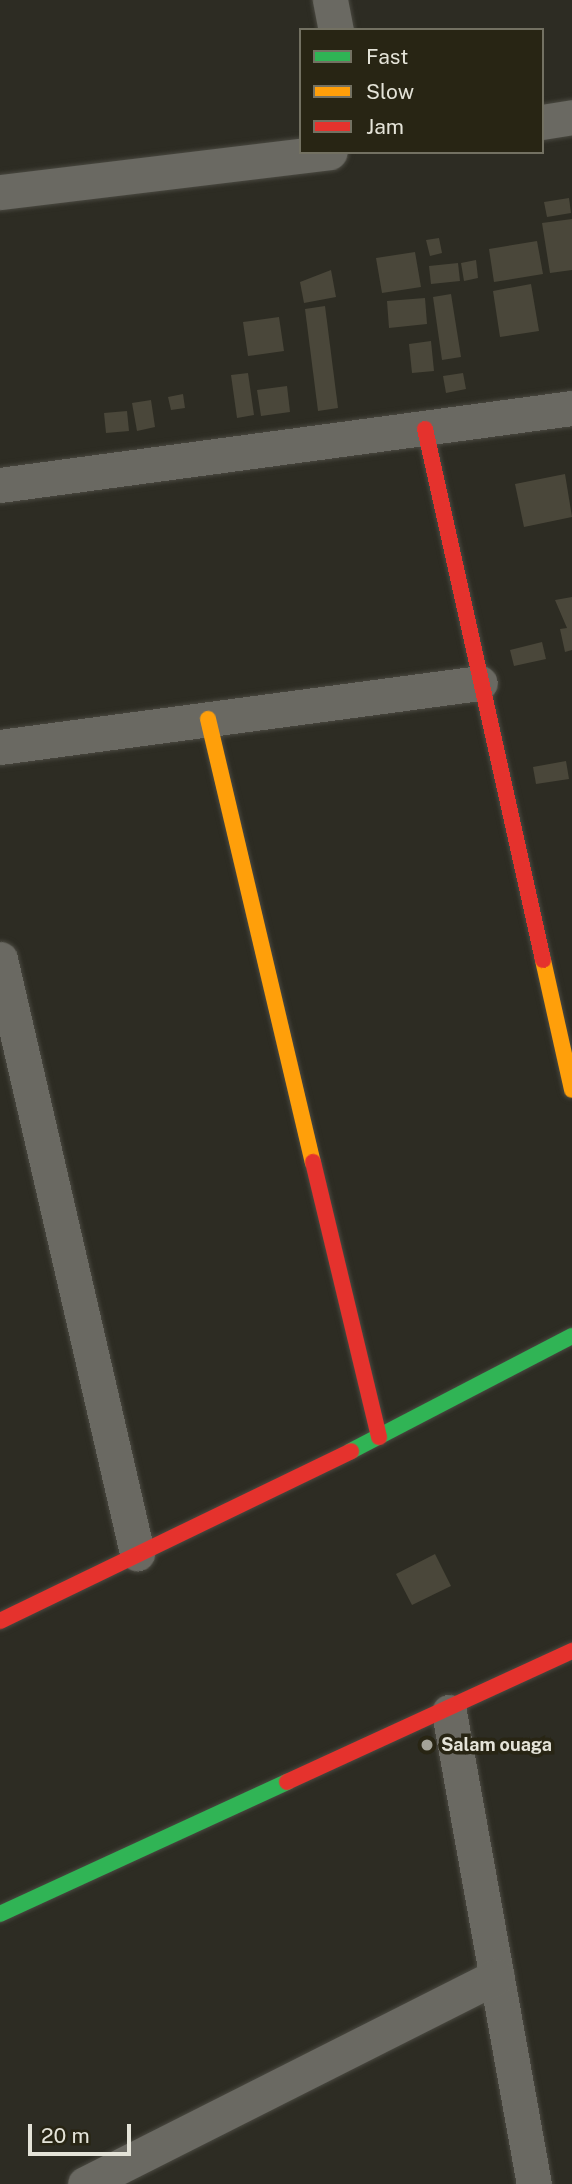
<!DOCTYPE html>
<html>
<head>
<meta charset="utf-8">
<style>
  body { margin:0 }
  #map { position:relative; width:572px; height:2184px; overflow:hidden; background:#2d2c23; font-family:"Public Sans",sans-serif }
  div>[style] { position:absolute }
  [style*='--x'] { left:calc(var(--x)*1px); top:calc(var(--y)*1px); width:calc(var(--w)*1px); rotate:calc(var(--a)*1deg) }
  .building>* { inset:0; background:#4a473a }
  .roads { filter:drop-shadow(0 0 2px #4a4941) drop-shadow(0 0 2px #4a4941) }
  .street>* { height:35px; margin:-17.5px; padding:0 17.5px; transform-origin:17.5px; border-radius:17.5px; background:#6a6962 }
  .fast>* { height:16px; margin:-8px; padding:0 8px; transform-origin:8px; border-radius:8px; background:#30b455 }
  .slow>* { height:16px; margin:-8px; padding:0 8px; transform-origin:8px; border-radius:8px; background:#ff9f0a }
  .jam>* { height:16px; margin:-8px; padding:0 8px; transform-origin:8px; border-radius:8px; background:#e5322d }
  .dots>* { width:19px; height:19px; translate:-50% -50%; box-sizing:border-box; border:4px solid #282514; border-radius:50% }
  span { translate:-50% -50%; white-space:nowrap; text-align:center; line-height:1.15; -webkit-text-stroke:7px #282514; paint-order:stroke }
  .poi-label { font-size:18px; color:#e4e3d8; font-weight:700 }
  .left { translate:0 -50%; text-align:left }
  .legend { position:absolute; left:299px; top:28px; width:245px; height:126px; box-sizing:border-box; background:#282514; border:2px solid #737162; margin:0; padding:9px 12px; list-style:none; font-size:21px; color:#e4e3d8 }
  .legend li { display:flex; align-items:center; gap:14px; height:35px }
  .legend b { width:35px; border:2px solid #737162 }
  .scale { position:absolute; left:28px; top:2124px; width:103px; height:32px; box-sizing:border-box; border:4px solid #e4e3d8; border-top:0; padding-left:9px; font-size:21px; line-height:24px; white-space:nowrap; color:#e4e3d8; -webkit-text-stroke:5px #282514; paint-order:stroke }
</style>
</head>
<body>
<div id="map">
  <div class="building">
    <i style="clip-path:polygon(569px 198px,571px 213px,547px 217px,544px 202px)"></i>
    <i style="clip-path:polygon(572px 219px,572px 270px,550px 273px,542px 223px)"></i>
    <i style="clip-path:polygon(439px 238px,442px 253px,430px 256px,426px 240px)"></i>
    <i style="clip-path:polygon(537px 241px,543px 274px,494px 282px,489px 249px)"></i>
    <i style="clip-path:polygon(415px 252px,421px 287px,382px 293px,376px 258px)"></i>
    <i style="clip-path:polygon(476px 260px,478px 278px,464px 281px,461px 263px)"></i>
    <i style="clip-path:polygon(458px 263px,460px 281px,431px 284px,429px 266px)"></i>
    <i style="clip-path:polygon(331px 270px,336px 297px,304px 303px,300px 282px)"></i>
    <i style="clip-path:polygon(531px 284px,539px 331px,500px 337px,493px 291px)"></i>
    <i style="clip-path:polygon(451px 294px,461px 357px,442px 360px,433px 297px)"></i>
    <i style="clip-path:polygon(425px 298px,427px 324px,389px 328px,387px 301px)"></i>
    <i style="clip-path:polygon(325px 306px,338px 408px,318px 411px,305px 309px)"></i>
    <i style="clip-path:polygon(279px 317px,284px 351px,248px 356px,243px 322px)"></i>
    <i style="clip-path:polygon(431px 341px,434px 371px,412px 373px,409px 344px)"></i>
    <i style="clip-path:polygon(248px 373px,254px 415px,237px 418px,231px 375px)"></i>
    <i style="clip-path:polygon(463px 373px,466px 389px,446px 393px,443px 376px)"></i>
    <i style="clip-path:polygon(287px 386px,290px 412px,261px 416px,257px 390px)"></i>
    <i style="clip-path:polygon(183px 394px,185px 408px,171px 410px,168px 397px)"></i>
    <i style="clip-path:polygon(151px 400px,155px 427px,137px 431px,132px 403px)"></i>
    <i style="clip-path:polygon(127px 411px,129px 431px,106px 433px,104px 413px)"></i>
    <i style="clip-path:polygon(565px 474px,572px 517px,524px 527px,515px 484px)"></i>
    <i style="clip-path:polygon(572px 597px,572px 650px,565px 652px,560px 629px,567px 628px,555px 600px)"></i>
    <i style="clip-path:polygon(542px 642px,546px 659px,514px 666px,510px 650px)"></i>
    <i style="clip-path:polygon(566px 761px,569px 779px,536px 784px,533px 767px)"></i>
    <i style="clip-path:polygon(435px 1554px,451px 1586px,412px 1605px,396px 1574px)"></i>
  </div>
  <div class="roads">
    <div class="street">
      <i style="--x:330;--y:0;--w:31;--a:79"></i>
      <i style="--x:542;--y:122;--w:30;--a:-9"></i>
      <i style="--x:0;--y:192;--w:332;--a:-6.9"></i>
      <i style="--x:0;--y:485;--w:577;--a:-7.67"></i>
      <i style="--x:0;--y:747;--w:484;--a:-7.6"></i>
      <i style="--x:0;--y:959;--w:610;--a:77.01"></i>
      <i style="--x:449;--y:1712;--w:480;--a:79.8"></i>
      <i style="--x:85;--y:2184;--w:461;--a:-26.8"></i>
    </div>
    <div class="fast">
      <i style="--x:351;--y:1451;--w:249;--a:-27.5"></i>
      <i style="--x:0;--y:1914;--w:316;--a:-24.7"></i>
    </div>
    <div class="slow">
      <i style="--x:208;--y:719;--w:455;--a:76.7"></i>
      <i style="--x:543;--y:960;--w:133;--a:77.4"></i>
    </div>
    <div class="jam">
      <i style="--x:425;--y:429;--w:544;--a:77.47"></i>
      <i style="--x:313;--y:1162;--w:283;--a:76.5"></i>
      <i style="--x:0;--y:1621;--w:390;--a:-25.8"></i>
      <i style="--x:287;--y:1782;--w:314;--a:-24.7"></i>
    </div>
  </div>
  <div class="dots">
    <i style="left:427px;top:1745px;background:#a4a399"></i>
  </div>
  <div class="poi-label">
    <span class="left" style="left:441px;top:1745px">Salam ouaga</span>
  </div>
  <ul class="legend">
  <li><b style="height:9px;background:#30b455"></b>Fast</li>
  <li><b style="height:9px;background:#ff9f0a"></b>Slow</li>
  <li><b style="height:9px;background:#e5322d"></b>Jam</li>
  </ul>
  <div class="scale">20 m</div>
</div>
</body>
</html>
